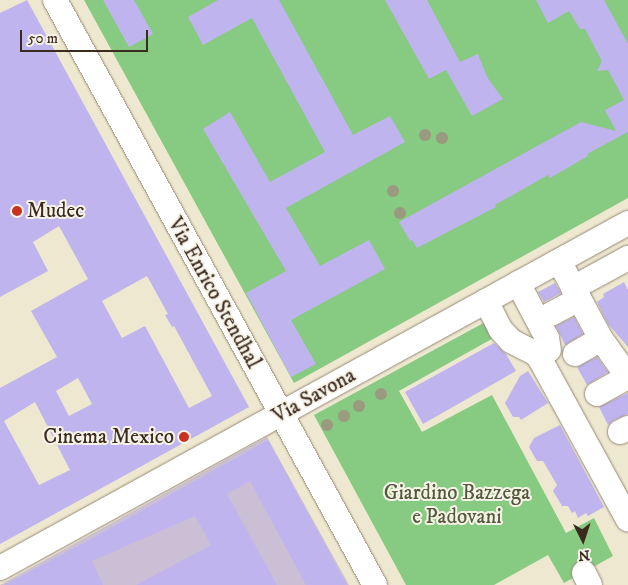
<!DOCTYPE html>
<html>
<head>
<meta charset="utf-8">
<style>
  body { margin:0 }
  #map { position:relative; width:628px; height:585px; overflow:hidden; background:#efe8d0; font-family:"IM FELL DW Pica",serif }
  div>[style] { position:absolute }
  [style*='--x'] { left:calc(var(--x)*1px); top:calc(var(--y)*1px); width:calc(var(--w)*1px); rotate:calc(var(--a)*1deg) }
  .industrial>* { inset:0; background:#cbbfd5 }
  .green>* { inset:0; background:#87ca82 }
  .building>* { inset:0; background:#bfb4ed }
  .roads { filter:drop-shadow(0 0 1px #958977) drop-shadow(0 0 1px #958977) }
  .minor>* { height:24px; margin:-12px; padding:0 12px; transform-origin:12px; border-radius:12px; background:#fff }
  .trees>* { width:12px; height:12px; margin:-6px; border-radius:50%; background:#999a7f }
  .dots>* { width:14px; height:14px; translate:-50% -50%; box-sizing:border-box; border:2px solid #f7f3e8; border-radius:50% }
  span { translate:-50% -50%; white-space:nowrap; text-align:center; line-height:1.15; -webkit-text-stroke:4px #f7f3e8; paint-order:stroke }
  .poi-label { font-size:21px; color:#3b2a1e }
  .left { translate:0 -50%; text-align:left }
  .right { translate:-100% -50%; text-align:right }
  .street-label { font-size:21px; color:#3b2a1e }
  .park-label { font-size:21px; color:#525a3c }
  .north { position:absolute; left:558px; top:515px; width:50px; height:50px; -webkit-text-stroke:4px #f7f3e8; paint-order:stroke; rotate:176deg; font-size:14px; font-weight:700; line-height:20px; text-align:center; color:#3b2a1e }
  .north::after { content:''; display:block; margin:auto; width:18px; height:22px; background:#3b2a1e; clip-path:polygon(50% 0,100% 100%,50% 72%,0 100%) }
  .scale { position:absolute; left:20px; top:30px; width:128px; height:22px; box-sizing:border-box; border:2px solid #3b2a1e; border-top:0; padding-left:6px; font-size:15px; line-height:18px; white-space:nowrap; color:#3b2a1e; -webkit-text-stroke:4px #f7f3e8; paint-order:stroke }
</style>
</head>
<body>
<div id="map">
  <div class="industrial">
    <i style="clip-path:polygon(267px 437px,349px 585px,0 585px)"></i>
  </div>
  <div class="green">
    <i style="clip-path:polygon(84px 0,628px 0,628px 198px,294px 383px)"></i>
    <i style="clip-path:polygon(489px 320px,497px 336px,399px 391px,422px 432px,492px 395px,566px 533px,594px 518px,613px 556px,564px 583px,548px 555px,494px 585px,406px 585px,314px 415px)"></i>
  </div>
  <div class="building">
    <i style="clip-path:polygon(evenodd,27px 0,249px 407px,0 544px,0 388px,57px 357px,31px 311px,88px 279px,59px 226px,33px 242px,48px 271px,0 297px,0 13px,27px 0,147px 276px,168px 314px,165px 315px,172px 327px,174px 326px,212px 396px,189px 408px,145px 326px,122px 338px,102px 301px,147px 276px,27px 0,78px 378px,92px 404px,69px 416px,56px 391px,78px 378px,27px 0,35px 402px,70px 470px,39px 485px,4px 421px,35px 402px)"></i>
    <i style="clip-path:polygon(103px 0,134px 0,153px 34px,129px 47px)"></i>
    <i style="clip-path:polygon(218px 0,279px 0,353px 135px,390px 116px,405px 142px,286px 208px,320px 266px,369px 240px,385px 269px,291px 320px,316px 364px,291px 377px,246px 293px,286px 271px,203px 129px,230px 112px,270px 182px,325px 152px,252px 18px,203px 45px,188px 17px)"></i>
    <i style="clip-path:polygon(385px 0,427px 0,460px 62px,478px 54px,487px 77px,503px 99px,472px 116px,446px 70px,429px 79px)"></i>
    <i style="clip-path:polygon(536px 0,604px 0,628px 44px,628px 132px,587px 154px,588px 156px,550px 178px,548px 175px,495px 205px,496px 207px,417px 248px,412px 240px,410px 241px,399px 222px,581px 122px,616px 131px,605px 110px,624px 100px,608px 70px,597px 71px,602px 61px,585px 29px,580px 29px,569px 11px,548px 23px)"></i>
    <i style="clip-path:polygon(624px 282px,628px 290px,628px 347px,608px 324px,597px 302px,604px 297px,603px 294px)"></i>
    <i style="clip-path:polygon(555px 283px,561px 293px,544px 302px,538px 292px)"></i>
    <i style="clip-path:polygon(574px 317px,583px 334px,565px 345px,556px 326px)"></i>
    <i style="clip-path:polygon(494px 343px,506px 354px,516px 371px,423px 424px,405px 392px)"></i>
    <i style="clip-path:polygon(597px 357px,608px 372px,587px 385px,577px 367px)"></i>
    <i style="clip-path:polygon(528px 371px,548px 403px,521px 420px,519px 417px,513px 417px,505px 403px,520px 376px)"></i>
    <i style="clip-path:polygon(628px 393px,628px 414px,614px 420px,608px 425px,599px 407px)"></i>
    <i style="clip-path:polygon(560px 425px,604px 507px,588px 516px,586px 513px,578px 518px,575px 511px,572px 513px,568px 506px,562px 506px,553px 491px,557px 485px,543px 461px,537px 461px,529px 447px,534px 438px)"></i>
    <i style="clip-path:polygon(268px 440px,347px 585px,306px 585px,250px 481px,227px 494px,277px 585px,136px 585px,211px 545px,195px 516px,92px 561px,103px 585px,4px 585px,84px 543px)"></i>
  </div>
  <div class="roads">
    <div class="minor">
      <i style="--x:55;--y:0;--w:667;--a:61.32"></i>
      <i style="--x:559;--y:261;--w:89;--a:61.7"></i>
      <i style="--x:601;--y:339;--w:47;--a:54.6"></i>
      <i style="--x:518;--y:283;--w:62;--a:62.2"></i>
      <i style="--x:547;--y:338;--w:12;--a:81"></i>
      <i style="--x:573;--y:288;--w:63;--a:-28.6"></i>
      <i style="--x:486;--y:301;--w:31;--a:63"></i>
      <i style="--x:500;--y:329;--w:16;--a:47"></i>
      <i style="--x:511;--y:341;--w:27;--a:27"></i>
      <i style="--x:535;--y:353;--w:8;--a:50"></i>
      <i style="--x:540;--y:359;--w:183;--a:61.3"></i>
      <i style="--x:551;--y:314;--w:32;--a:-28"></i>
      <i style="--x:575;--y:354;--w:30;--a:-30"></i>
      <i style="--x:597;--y:394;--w:35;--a:-29"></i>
      <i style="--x:620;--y:432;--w:9;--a:-27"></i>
      <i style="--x:0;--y:568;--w:717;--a:-28.78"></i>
      <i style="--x:584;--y:573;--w:13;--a:63"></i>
    </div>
  </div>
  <div class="trees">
    <i style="left:425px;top:135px"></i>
    <i style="left:442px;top:138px"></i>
    <i style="left:393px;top:191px"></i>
    <i style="left:400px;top:213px"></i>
    <i style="left:381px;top:394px"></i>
    <i style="left:359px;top:406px"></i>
    <i style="left:344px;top:416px"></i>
    <i style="left:327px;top:425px"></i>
  </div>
  <div class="dots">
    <i style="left:17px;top:211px;background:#c8321e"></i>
    <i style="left:184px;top:437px;background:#c8321e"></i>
  </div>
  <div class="poi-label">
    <span class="left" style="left:27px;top:211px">Mudec</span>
    <span class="right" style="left:174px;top:437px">Cinema Mexico</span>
  </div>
  <div class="street-label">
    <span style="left:214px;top:293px;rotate:61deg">Via Enrico Stendhal</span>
    <span style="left:314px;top:396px;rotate:-29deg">Via Savona</span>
  </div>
  <div class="park-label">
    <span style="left:457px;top:505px">Giardino Bazzega<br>e Padovani</span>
  </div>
  <div class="north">N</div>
  <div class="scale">50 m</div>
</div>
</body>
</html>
